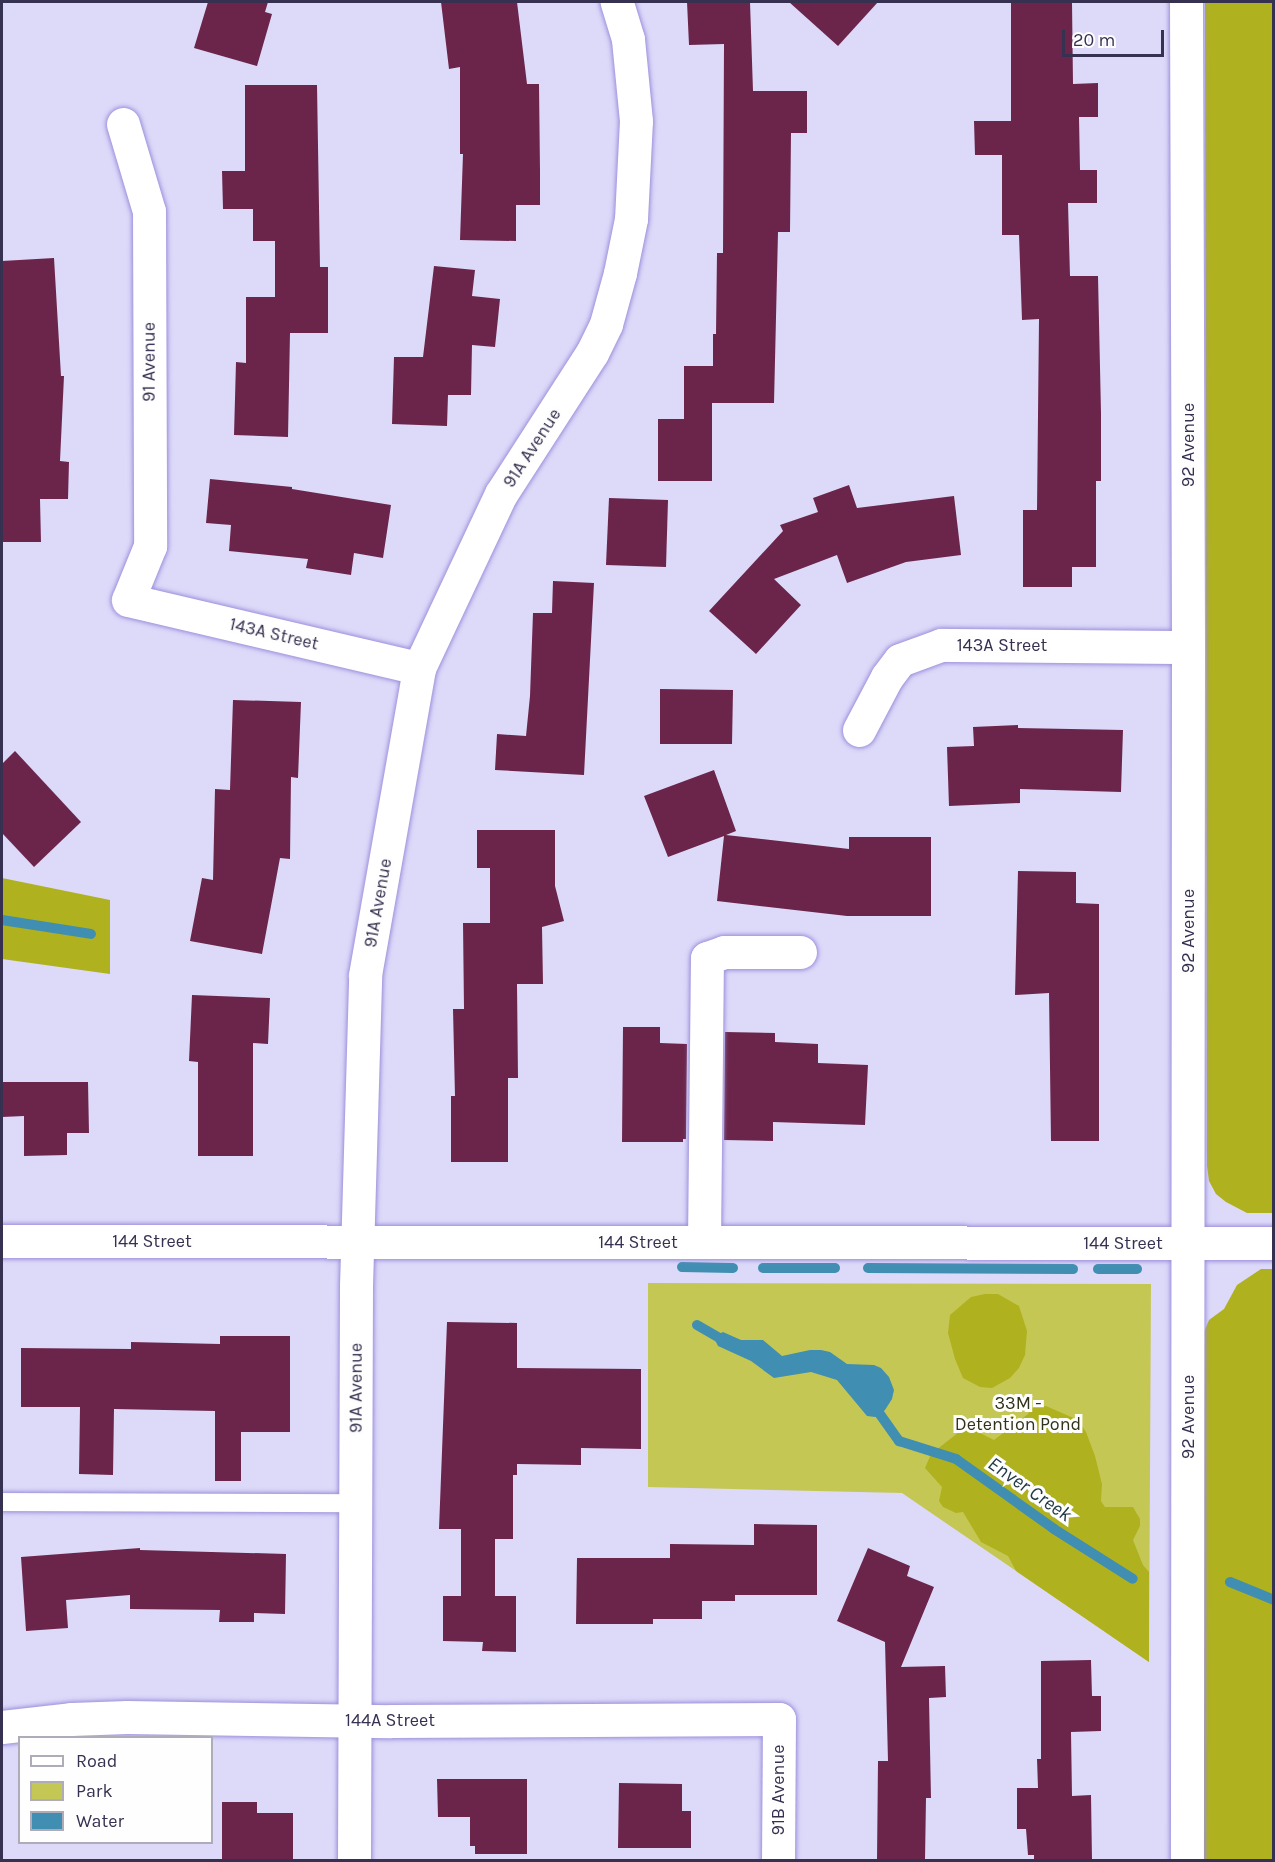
<!DOCTYPE html>
<html>
<head>
<meta charset="utf-8">
<style>
  body { margin:0 }
  #map { position:relative; width:1275px; height:1862px; overflow:hidden; background:#dcd9f9; font-family:Karla,sans-serif }
  div>[style] { position:absolute }
  [style*='--x'] { left:calc(var(--x)*1px); top:calc(var(--y)*1px); width:calc(var(--w)*1px); rotate:calc(var(--a)*1deg) }
  .green>* { inset:0; background:#c5c755 }
  .forest>* { inset:0; background:#b0b11e }
  .water>* { inset:0; background:#408eb1 }
  .stream>* { height:10px; margin:-5px; padding:0 5px; transform-origin:5px; border-radius:5px; background:#408eb1 }
  .building>* { inset:0; background:#6b254a }
  .roads { filter:drop-shadow(0 0 2px #9c90dc) drop-shadow(0 0 2px #9c90dc) }
  .lane>* { height:18px; margin:-9px; padding:0 9px; transform-origin:9px; border-radius:9px; background:#fff }
  .street>* { height:33px; margin:-16.5px; padding:0 16.5px; transform-origin:16.5px; border-radius:16.5px; background:#fff }
  .secondary>* { height:33px; margin:-16.5px; padding:0 16.5px; transform-origin:16.5px; border-radius:16.5px; background:#fff }
  span { translate:-50% -50%; white-space:nowrap; text-align:center; line-height:1.15; -webkit-text-stroke:6px #fefefe; paint-order:stroke }
  .street-label { font-size:18px; color:#363150 }
  .park-label { font-size:18px; color:#31321b }
  .water-label { font-size:20px; color:#223a46; font-style:italic }
  .frame { position:absolute; inset:0; border:3px solid #363150; pointer-events:none }
  .legend { position:absolute; left:18px; top:1736px; width:195px; height:108px; box-sizing:border-box; background:#fefefe; border:2px solid #aeacb8; margin:0; padding:8px 10px; list-style:none; font-size:18px; color:#363150 }
  .legend li { display:flex; align-items:center; gap:12px; height:30px }
  .legend b { width:30px; border:2px solid #aeacb8 }
  .scale { position:absolute; left:1062px; top:30px; width:102px; height:27px; box-sizing:border-box; border:3px solid #363150; border-top:0; padding-left:8px; font-size:18px; line-height:21px; white-space:nowrap; color:#363150; -webkit-text-stroke:4px #fefefe; paint-order:stroke }
</style>
</head>
<body>
<div id="map">
  <div class="green">
    <i style="clip-path:polygon(648px 1283px,1151px 1284px,1149px 1662px,902px 1493px,648px 1487px)"></i>
  </div>
  <div class="forest">
    <i style="clip-path:polygon(1205px 2px,1273px 2px,1273px 1213px,1247px 1213px,1226px 1202px,1216px 1194px,1209px 1181px,1207px 1166px)"></i>
    <i style="clip-path:polygon(2px 878px,110px 900px,110px 974px,2px 959px)"></i>
    <i style="clip-path:polygon(1261px 1269px,1273px 1269px,1273px 1860px,1202px 1860px,1204px 1332px,1209px 1320px,1224px 1309px,1237px 1285px)"></i>
    <i style="clip-path:polygon(985px 1294px,998px 1294px,1019px 1306px,1027px 1331px,1025px 1355px,1019px 1368px,1010px 1378px,992px 1388px,980px 1387px,963px 1378px,955px 1359px,948px 1333px,950px 1315px,971px 1297px)"></i>
    <i style="clip-path:polygon(1046px 1406px,1078px 1420px,1086px 1432px,1095px 1456px,1102px 1484px,1101px 1501px,1105px 1507px,1133px 1507px,1140px 1519px,1140px 1526px,1133px 1540px,1143px 1565px,1149px 1572px,1149px 1662px,1016px 1571px,1008px 1556px,981px 1542px,963px 1512px,956px 1513px,943px 1507px,939px 1501px,942px 1487px,925px 1468px,931px 1454px,959px 1432px,974px 1430px,994px 1440px,1028px 1414px,1033px 1407px)"></i>
  </div>
  <div class="water">
    <i style="clip-path:polygon(723px 1332px,741px 1340px,763px 1340px,782px 1356px,810px 1350px,821px 1350px,830px 1352px,847px 1364px,874px 1365px,881px 1368px,889px 1377px,894px 1390px,892px 1399px,885px 1410px,875px 1417px,867px 1416px,837px 1380px,811px 1372px,774px 1378px,751px 1361px,718px 1346px,715px 1340px,717px 1335px)"></i>
  </div>
  <div class="stream">
    <i style="--x:2;--y:920;--w:90;--a:8.9"></i>
    <i style="--x:682;--y:1267;--w:51;--a:1.1"></i>
    <i style="--x:763;--y:1268;--w:72;--a:0"></i>
    <i style="--x:868;--y:1268;--w:205;--a:0.3"></i>
    <i style="--x:1098;--y:1269;--w:39;--a:0"></i>
    <i style="--x:697;--y:1325;--w:34;--a:30"></i>
    <i style="--x:872;--y:1403;--w:47;--a:54.6"></i>
    <i style="--x:899;--y:1441;--w:60;--a:17.5"></i>
    <i style="--x:956;--y:1459;--w:120;--a:35.5"></i>
    <i style="--x:1054;--y:1529;--w:93;--a:32.3"></i>
    <i style="--x:1230;--y:1582;--w:48;--a:22.2"></i>
  </div>
  <div class="building">
    <i style="clip-path:polygon(208px 2px,268px 2px,265px 12px,272px 14px,257px 66px,194px 48px)"></i>
    <i style="clip-path:polygon(441px 2px,517px 2px,527px 84px,539px 84px,540px 171px,540px 205px,516px 205px,516px 241px,460px 240px,463px 154px,460px 154px,460px 67px,449px 69px)"></i>
    <i style="clip-path:polygon(687px 2px,750px 2px,753px 91px,807px 91px,807px 133px,791px 133px,790px 232px,778px 232px,774px 403px,712px 403px,712px 481px,658px 481px,658px 419px,684px 419px,684px 366px,713px 366px,713px 334px,716px 334px,717px 253px,723px 253px,724px 44px,689px 45px)"></i>
    <i style="clip-path:polygon(789px 2px,878px 2px,838px 46px)"></i>
    <i style="clip-path:polygon(1011px 2px,1072px 2px,1073px 84px,1098px 83px,1098px 117px,1079px 117px,1080px 170px,1097px 170px,1097px 203px,1068px 203px,1070px 276px,1098px 276px,1101px 413px,1101px 481px,1096px 481px,1096px 567px,1072px 567px,1072px 587px,1023px 587px,1023px 510px,1037px 510px,1039px 319px,1022px 320px,1019px 235px,1002px 235px,1002px 155px,975px 155px,974px 121px,1011px 121px)"></i>
    <i style="clip-path:polygon(245px 85px,317px 85px,320px 267px,328px 267px,328px 333px,290px 333px,288px 437px,234px 435px,236px 362px,246px 363px,246px 297px,275px 297px,275px 241px,253px 241px,253px 209px,223px 209px,222px 171px,245px 171px)"></i>
    <i style="clip-path:polygon(54px 258px,61px 376px,64px 376px,60px 461px,69px 462px,68px 499px,40px 499px,41px 542px,2px 542px,2px 261px)"></i>
    <i style="clip-path:polygon(434px 266px,475px 270px,472px 296px,500px 299px,495px 347px,472px 345px,471px 395px,448px 395px,447px 426px,392px 424px,394px 357px,423px 357px)"></i>
    <i style="clip-path:polygon(210px 479px,292px 487px,292px 489px,391px 505px,383px 558px,354px 553px,351px 575px,306px 568px,308px 559px,229px 551px,231px 525px,206px 523px)"></i>
    <i style="clip-path:polygon(849px 485px,857px 508px,954px 496px,961px 555px,906px 562px,847px 583px,837px 555px,774px 579px,801px 605px,756px 654px,709px 611px,783px 531px,780px 525px,818px 512px,813px 498px)"></i>
    <i style="clip-path:polygon(609px 498px,668px 500px,666px 567px,606px 565px)"></i>
    <i style="clip-path:polygon(553px 581px,594px 583px,584px 775px,495px 770px,497px 734px,526px 736px,530px 696px,533px 613px,552px 613px)"></i>
    <i style="clip-path:polygon(660px 689px,733px 690px,732px 744px,660px 744px)"></i>
    <i style="clip-path:polygon(233px 700px,301px 702px,298px 778px,291px 777px,290px 859px,280px 858px,262px 954px,190px 941px,202px 878px,213px 880px,215px 789px,230px 790px)"></i>
    <i style="clip-path:polygon(1018px 725px,1018px 728px,1123px 730px,1121px 792px,1020px 789px,1020px 803px,949px 806px,947px 747px,974px 746px,973px 727px)"></i>
    <i style="clip-path:polygon(15px 751px,81px 822px,34px 867px,2px 833px,2px 764px)"></i>
    <i style="clip-path:polygon(714px 770px,736px 831px,726px 835px,849px 849px,849px 837px,931px 837px,931px 916px,847px 916px,717px 901px,724px 836px,668px 857px,644px 796px)"></i>
    <i style="clip-path:polygon(477px 830px,555px 830px,555px 886px,564px 921px,542px 927px,543px 984px,517px 984px,518px 1078px,508px 1078px,508px 1162px,451px 1162px,451px 1096px,455px 1096px,453px 1009px,464px 1009px,463px 923px,490px 923px,490px 868px,477px 868px)"></i>
    <i style="clip-path:polygon(1018px 871px,1076px 872px,1076px 903px,1099px 904px,1099px 1141px,1051px 1141px,1049px 993px,1015px 995px)"></i>
    <i style="clip-path:polygon(192px 995px,270px 998px,268px 1044px,253px 1043px,253px 1156px,198px 1156px,198px 1062px,189px 1061px)"></i>
    <i style="clip-path:polygon(623px 1027px,660px 1027px,660px 1043px,687px 1044px,686px 1139px,683px 1139px,683px 1142px,622px 1142px)"></i>
    <i style="clip-path:polygon(725px 1032px,775px 1033px,775px 1042px,818px 1044px,818px 1063px,868px 1065px,865px 1125px,773px 1122px,773px 1141px,724px 1140px)"></i>
    <i style="clip-path:polygon(2px 1082px,88px 1082px,89px 1133px,67px 1133px,67px 1155px,24px 1156px,24px 1116px,2px 1117px)"></i>
    <i style="clip-path:polygon(447px 1322px,517px 1323px,517px 1368px,641px 1369px,641px 1449px,581px 1448px,581px 1465px,517px 1464px,517px 1475px,513px 1475px,513px 1539px,495px 1539px,495px 1596px,516px 1596px,516px 1652px,482px 1651px,483px 1642px,443px 1641px,443px 1596px,461px 1596px,461px 1529px,439px 1529px)"></i>
    <i style="clip-path:polygon(220px 1336px,290px 1336px,290px 1432px,241px 1432px,241px 1481px,215px 1481px,215px 1411px,114px 1409px,113px 1475px,79px 1474px,80px 1407px,21px 1407px,21px 1348px,131px 1349px,131px 1342px,220px 1344px)"></i>
    <i style="clip-path:polygon(754px 1524px,817px 1525px,817px 1595px,735px 1595px,735px 1601px,702px 1601px,702px 1619px,653px 1619px,653px 1624px,576px 1624px,577px 1558px,670px 1558px,670px 1544px,754px 1545px)"></i>
    <i style="clip-path:polygon(140px 1548px,140px 1550px,286px 1554px,285px 1614px,254px 1613px,254px 1622px,219px 1622px,220px 1610px,130px 1609px,130px 1595px,66px 1600px,68px 1628px,26px 1631px,21px 1557px)"></i>
    <i style="clip-path:polygon(868px 1548px,910px 1566px,907px 1576px,934px 1587px,901px 1667px,945px 1666px,946px 1697px,929px 1698px,931px 1798px,926px 1798px,925px 1860px,877px 1860px,878px 1761px,888px 1761px,885px 1642px,837px 1621px)"></i>
    <i style="clip-path:polygon(1091px 1660px,1092px 1696px,1101px 1696px,1101px 1731px,1071px 1732px,1072px 1796px,1091px 1795px,1092px 1860px,1034px 1860px,1034px 1855px,1028px 1855px,1026px 1829px,1017px 1829px,1017px 1788px,1038px 1788px,1037px 1759px,1041px 1759px,1041px 1661px)"></i>
    <i style="clip-path:polygon(437px 1779px,527px 1779px,527px 1854px,475px 1854px,475px 1846px,470px 1846px,470px 1817px,438px 1817px)"></i>
    <i style="clip-path:polygon(619px 1783px,682px 1784px,682px 1811px,691px 1811px,691px 1848px,618px 1848px)"></i>
    <i style="clip-path:polygon(222px 1802px,257px 1802px,257px 1813px,293px 1813px,293px 1860px,222px 1860px)"></i>
  </div>
  <div class="roads">
    <div class="lane">
      <i style="--x:2;--y:1502;--w:354;--a:0.2"></i>
    </div>
    <div class="street">
      <i style="--x:1186;--y:2;--w:645;--a:89.82"></i>
      <i style="--x:1188;--y:647;--w:1213;--a:90.05"></i>
      <i style="--x:123;--y:124;--w:91;--a:73.4"></i>
      <i style="--x:149;--y:211;--w:335;--a:89.8"></i>
      <i style="--x:150;--y:546;--w:58;--a:112.2"></i>
      <i style="--x:128;--y:600;--w:299;--a:13.2"></i>
      <i style="--x:859;--y:730;--w:60;--a:-62.2"></i>
      <i style="--x:887;--y:677;--w:21;--a:-53"></i>
      <i style="--x:900;--y:660;--w:44;--a:-20.1"></i>
      <i style="--x:941;--y:645;--w:247;--a:0.5"></i>
      <i style="--x:704;--y:1242;--w:284;--a:-89.4"></i>
      <i style="--x:707;--y:958;--w:18;--a:-19"></i>
      <i style="--x:724;--y:952;--w:76;--a:0"></i>
      <i style="--x:2;--y:1727;--w:69;--a:-6.6"></i>
      <i style="--x:71;--y:1719;--w:56;--a:-2"></i>
      <i style="--x:127;--y:1717;--w:264;--a:0.9"></i>
      <i style="--x:391;--y:1721;--w:388;--a:-0.3"></i>
      <i style="--x:779;--y:1719;--w:141;--a:90.4"></i>
      <i style="--x:354;--y:1860;--w:574;--a:-89.8"></i>
      <i style="--x:356;--y:1286;--w:311;--a:-88.3"></i>
      <i style="--x:365;--y:975;--w:312;--a:-80"></i>
      <i style="--x:419;--y:668;--w:192;--a:-64.8"></i>
      <i style="--x:501;--y:494;--w:168;--a:-57.2"></i>
      <i style="--x:592;--y:353;--w:32;--a:-64"></i>
      <i style="--x:606;--y:324;--w:53;--a:-74.6"></i>
      <i style="--x:620;--y:273;--w:55;--a:-78.5"></i>
      <i style="--x:631;--y:219;--w:98;--a:-87.1"></i>
      <i style="--x:636;--y:121;--w:82;--a:-95.6"></i>
      <i style="--x:628;--y:39;--w:39;--a:-107"></i>
    </div>
    <div class="secondary">
      <i style="--x:2;--y:1241;--w:1272;--a:0.09"></i>
    </div>
  </div>
  <div class="street-label">
    <span style="left:149px;top:362px;rotate:-90deg">91 Avenue</span>
    <span style="left:1188px;top:445px;rotate:-90deg">92 Avenue</span>
    <span style="left:532px;top:448px;rotate:-57deg">91A Avenue</span>
    <span style="left:274px;top:634px;rotate:13deg">143A Street</span>
    <span style="left:1002px;top:645px">143A Street</span>
    <span style="left:378px;top:903px;rotate:-80deg">91A Avenue</span>
    <span style="left:1188px;top:931px;rotate:-90deg">92 Avenue</span>
    <span style="left:152px;top:1241px">144 Street</span>
    <span style="left:638px;top:1242px">144 Street</span>
    <span style="left:1123px;top:1243px">144 Street</span>
    <span style="left:356px;top:1388px;rotate:-90deg">91A Avenue</span>
    <span style="left:1188px;top:1417px;rotate:-90deg">92 Avenue</span>
    <span style="left:390px;top:1720px">144A Street</span>
    <span style="left:778px;top:1790px;rotate:-90deg">91B Avenue</span>
  </div>
  <div class="park-label">
    <span style="left:1018px;top:1414px">33M -<br>Detention Pond</span>
  </div>
  <div class="water-label">
    <span style="left:1030px;top:1489px;rotate:35deg">Enver Creek</span>
  </div>
  <div class="frame"></div>
  <ul class="legend">
  <li><b style="height:8px;background:#fff"></b>Road</li>
  <li><b style="height:16px;background:#c5c755"></b>Park</li>
  <li><b style="height:16px;background:#408eb1"></b>Water</li>
  </ul>
  <div class="scale">20 m</div>
</div>
</body>
</html>
